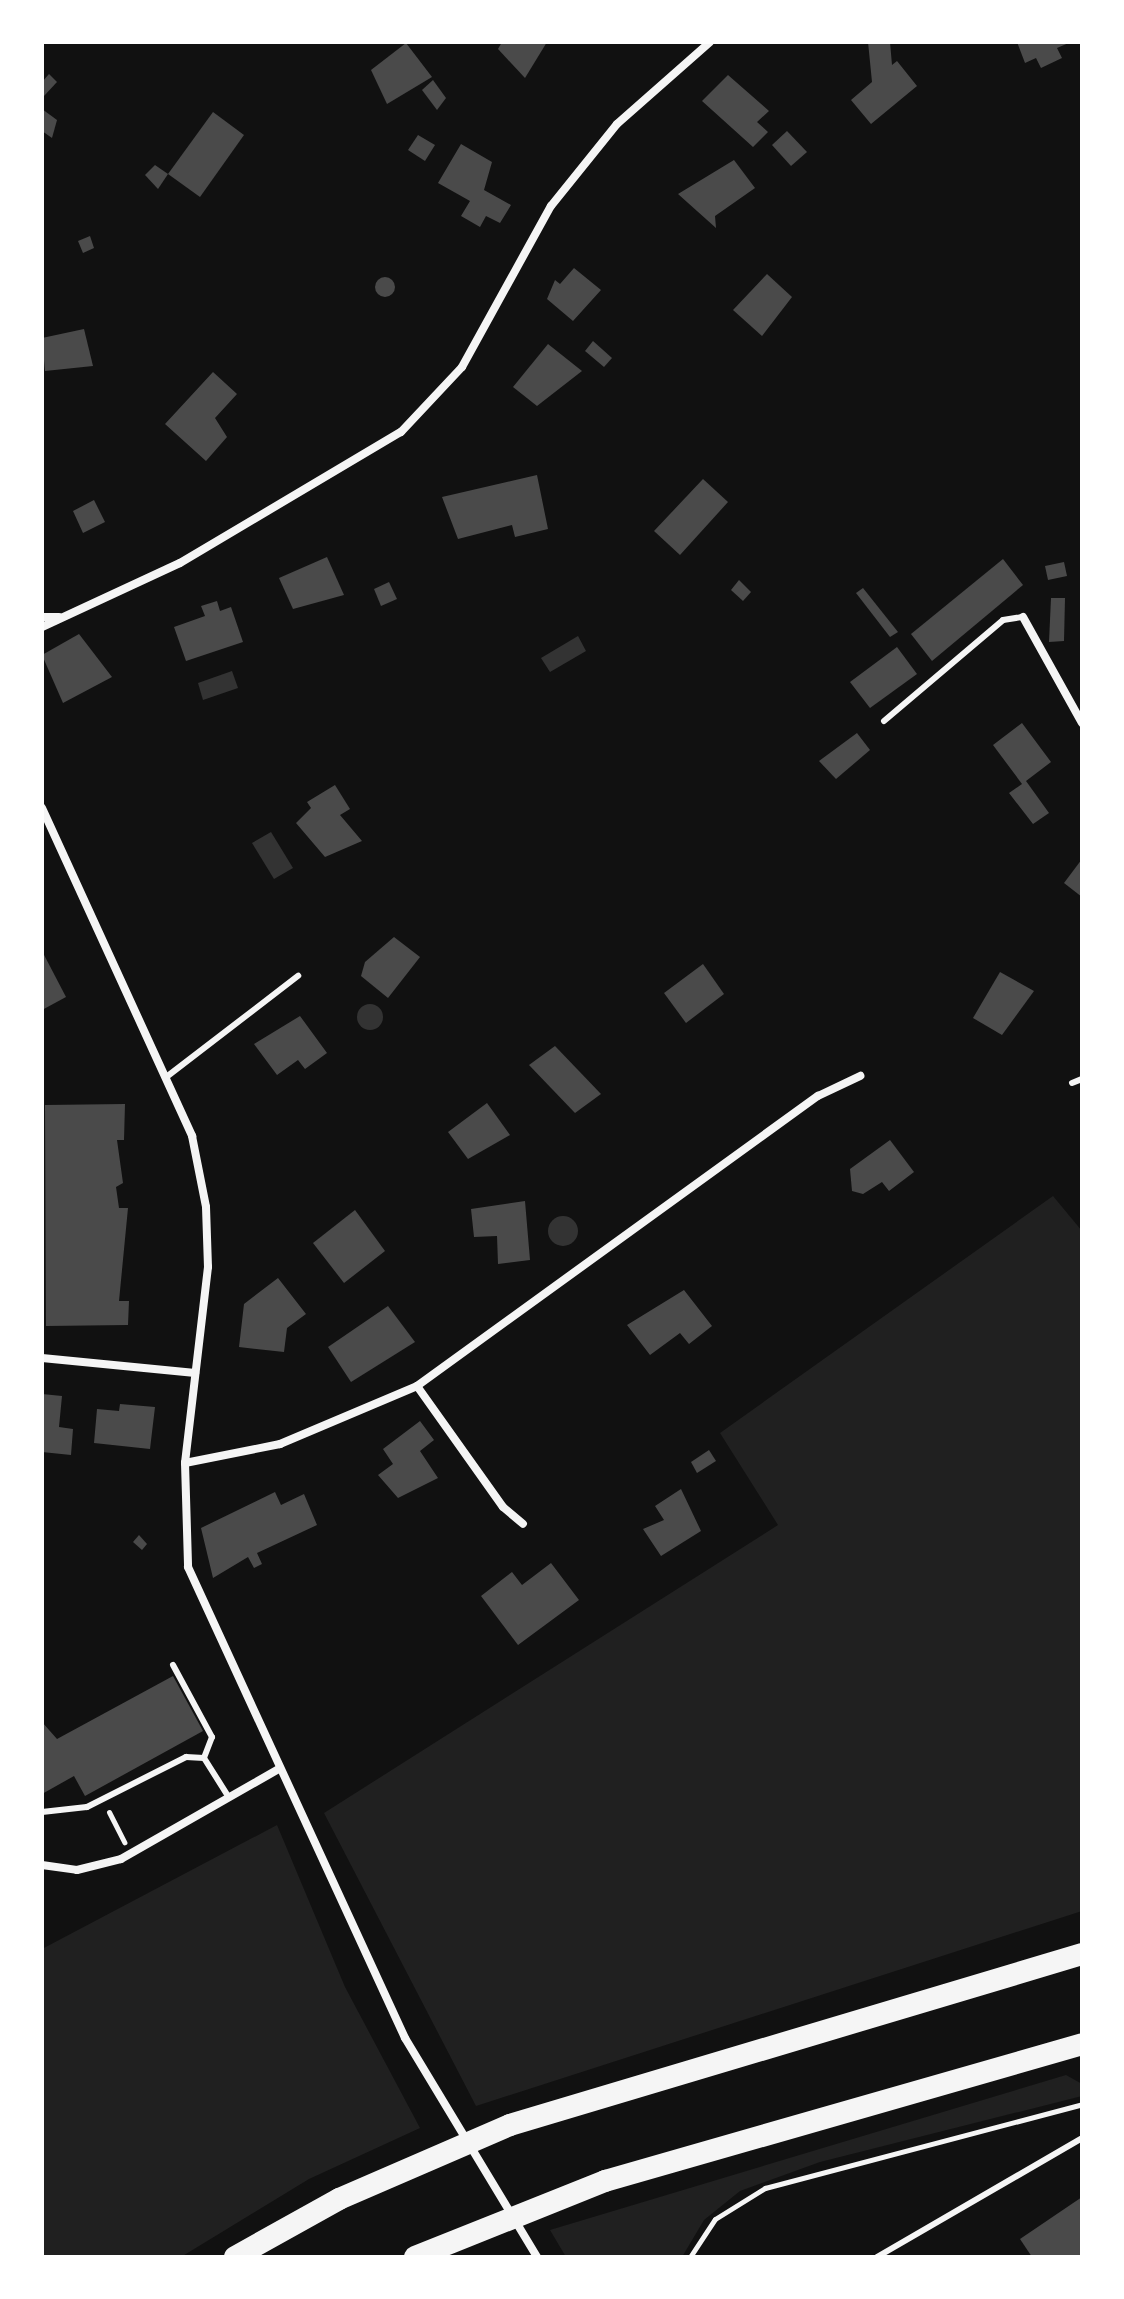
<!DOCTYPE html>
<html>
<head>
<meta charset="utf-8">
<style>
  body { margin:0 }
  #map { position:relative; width:1124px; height:2299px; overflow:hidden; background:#111; font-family:"Libre Baskerville",serif }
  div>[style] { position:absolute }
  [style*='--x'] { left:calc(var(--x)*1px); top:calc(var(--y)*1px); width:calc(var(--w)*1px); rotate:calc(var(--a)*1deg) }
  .green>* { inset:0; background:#202020 }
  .water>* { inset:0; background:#333 }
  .round { border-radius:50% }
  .building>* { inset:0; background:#4a4a4a }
  .path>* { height:5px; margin:-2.5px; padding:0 2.5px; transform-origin:2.5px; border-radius:2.5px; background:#f5f5f5 }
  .service>* { height:6px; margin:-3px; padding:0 3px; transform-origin:3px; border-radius:3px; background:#f5f5f5 }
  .minor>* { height:8px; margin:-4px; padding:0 4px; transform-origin:4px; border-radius:4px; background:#f5f5f5 }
  .trunk>* { height:22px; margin:-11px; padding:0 11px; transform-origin:11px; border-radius:11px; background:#f5f5f5 }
  span { translate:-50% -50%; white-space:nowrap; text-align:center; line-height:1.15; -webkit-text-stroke:6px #fff; paint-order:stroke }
  .frame { position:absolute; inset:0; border:44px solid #fff; pointer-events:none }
</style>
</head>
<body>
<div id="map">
  <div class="green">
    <i style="clip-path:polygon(1053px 1196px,1082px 1231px,1082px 1911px,476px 2106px,324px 1813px,778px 1525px,720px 1433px)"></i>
    <i style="clip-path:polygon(277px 1825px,345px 1987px,420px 2128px,309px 2179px,181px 2257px,42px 2257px,42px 1949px)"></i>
    <i style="clip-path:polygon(1066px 2075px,1082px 2084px,1082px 2096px,820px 2162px,740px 2191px,704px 2220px,682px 2257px,566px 2257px,550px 2230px)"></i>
  </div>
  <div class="water">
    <i style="clip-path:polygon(578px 636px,586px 651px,550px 672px,541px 658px)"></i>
    <i style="clip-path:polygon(232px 671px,238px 688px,203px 700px,198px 683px)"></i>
    <i style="clip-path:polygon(271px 832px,293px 868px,274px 879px,252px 843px)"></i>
    <i class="round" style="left:357px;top:1004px;width:26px;height:26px"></i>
    <i class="round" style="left:548px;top:1216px;width:30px;height:30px"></i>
  </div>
  <div class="building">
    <i style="clip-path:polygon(502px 42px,547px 42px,525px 78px,498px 49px)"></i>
    <i style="clip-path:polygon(868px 42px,890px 42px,892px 65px,897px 61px,917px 86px,871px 124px,851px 100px,872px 82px)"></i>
    <i style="clip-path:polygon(1017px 42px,1071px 42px,1057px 48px,1062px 58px,1041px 68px,1036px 58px,1025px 63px)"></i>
    <i style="clip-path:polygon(406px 43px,432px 77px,387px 104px,371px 70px)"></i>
    <i style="clip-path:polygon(49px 74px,57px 82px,44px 96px,42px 82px)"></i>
    <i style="clip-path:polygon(728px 75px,769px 111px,757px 122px,768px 132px,753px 147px,702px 101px)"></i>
    <i style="clip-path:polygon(433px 80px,446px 98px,437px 110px,422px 90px)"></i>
    <i style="clip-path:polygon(42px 109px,57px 120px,52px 138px,42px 131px)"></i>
    <i style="clip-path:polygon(213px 112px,244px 135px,200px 197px,168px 174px)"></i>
    <i style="clip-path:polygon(787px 131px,807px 152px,791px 166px,772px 145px)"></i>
    <i style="clip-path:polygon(418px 135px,435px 145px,425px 161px,408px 150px)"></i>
    <i style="clip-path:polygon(461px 144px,492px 162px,484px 190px,511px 205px,500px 223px,486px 216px,480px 227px,461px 216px,470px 201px,438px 183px)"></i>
    <i style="clip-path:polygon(734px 160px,755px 188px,715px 216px,716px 228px,678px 194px)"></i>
    <i style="clip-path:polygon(155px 165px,168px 174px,158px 189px,145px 175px)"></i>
    <i style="clip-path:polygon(90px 236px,94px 248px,83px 253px,78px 241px)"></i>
    <i style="clip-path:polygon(574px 268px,601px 290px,573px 321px,547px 299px,555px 280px,560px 284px)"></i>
    <i style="clip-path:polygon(767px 274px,792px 297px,762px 336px,733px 310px)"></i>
    <i class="round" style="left:375px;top:277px;width:20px;height:20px"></i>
    <i style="clip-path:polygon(84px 329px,93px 366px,45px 371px,42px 338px)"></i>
    <i style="clip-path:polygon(593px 341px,612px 358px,604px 367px,585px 351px)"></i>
    <i style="clip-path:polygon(548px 344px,582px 371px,537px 406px,513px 387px)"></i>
    <i style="clip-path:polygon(213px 372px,237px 394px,215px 418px,227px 437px,206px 461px,165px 424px)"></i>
    <i style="clip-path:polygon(537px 475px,548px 529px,515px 537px,512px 525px,458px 539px,442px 497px)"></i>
    <i style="clip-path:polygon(703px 479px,728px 502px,680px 555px,654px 531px)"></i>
    <i style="clip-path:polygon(94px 500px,105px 522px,83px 533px,73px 511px)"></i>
    <i style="clip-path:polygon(327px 557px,344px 595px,293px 609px,279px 578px)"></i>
    <i style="clip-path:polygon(1003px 559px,1023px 585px,932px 661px,911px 634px)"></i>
    <i style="clip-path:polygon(1064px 562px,1067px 576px,1048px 580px,1045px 566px)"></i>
    <i style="clip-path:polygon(739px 580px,751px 592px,743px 601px,731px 590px)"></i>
    <i style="clip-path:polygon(389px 582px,397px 599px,381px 606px,374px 589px)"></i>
    <i style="clip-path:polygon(863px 588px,898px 632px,890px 637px,856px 593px)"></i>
    <i style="clip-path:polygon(1051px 598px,1065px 598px,1064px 641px,1049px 642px)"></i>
    <i style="clip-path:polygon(217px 601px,220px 611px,231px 607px,243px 642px,186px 661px,174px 627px,205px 616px,201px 606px)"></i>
    <i style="clip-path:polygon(79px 634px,112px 677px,63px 703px,42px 655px)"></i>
    <i style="clip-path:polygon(897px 647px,917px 674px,870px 708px,850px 682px)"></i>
    <i style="clip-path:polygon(1022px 723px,1051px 762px,1026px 781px,1049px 813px,1033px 824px,1009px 793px,1022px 784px,993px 745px)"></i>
    <i style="clip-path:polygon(857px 733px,870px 750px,836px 779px,819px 761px)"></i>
    <i style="clip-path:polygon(335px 785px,350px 809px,340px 815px,362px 841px,325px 857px,296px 823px,311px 808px,307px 802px)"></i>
    <i style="clip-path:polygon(1082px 859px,1082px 897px,1064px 883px)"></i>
    <i style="clip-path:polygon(394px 937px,420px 957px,388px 998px,361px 976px,365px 962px)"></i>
    <i style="clip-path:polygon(42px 951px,66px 997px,42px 1010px)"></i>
    <i style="clip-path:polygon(703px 964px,724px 994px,686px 1023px,664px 993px)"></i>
    <i style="clip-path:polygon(1000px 972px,1034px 991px,1002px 1035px,973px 1018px)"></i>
    <i style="clip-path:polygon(300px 1016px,327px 1053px,305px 1069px,298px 1060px,277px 1075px,254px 1044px)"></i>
    <i style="clip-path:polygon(555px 1046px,601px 1094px,575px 1113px,529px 1065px)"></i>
    <i style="clip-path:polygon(487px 1103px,510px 1135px,468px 1159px,448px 1132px)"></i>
    <i style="clip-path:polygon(125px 1104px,124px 1140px,117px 1140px,123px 1183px,116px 1187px,119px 1208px,128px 1208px,119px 1301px,129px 1301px,128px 1325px,46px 1326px,45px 1105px)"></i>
    <i style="clip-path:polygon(890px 1140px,914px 1172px,889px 1191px,882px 1182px,863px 1194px,852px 1191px,850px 1169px)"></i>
    <i style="clip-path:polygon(525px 1201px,530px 1260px,498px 1264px,497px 1236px,474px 1237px,471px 1209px)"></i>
    <i style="clip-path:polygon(355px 1210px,385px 1251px,344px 1283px,313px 1243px)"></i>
    <i style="clip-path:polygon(278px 1278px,306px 1314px,287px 1328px,284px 1352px,239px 1347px,244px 1304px)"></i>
    <i style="clip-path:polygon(684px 1290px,712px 1326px,689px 1344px,680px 1333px,650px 1355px,627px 1325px)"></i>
    <i style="clip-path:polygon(388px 1306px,415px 1342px,351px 1382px,328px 1347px)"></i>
    <i style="clip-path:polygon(42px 1394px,62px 1396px,59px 1427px,73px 1429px,71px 1455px,42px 1452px)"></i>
    <i style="clip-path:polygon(120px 1404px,155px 1407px,150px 1449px,94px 1443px,97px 1409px,119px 1411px)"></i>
    <i style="clip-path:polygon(420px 1421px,434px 1440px,420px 1451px,438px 1478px,398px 1498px,378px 1475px,393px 1464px,383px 1449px)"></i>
    <i style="clip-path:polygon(709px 1450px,716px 1461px,697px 1473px,691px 1462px)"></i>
    <i style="clip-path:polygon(681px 1489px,701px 1531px,661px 1556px,643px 1529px,664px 1520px,655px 1506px)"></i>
    <i style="clip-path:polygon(275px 1492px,281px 1505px,304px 1494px,317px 1525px,257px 1553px,262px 1564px,254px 1568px,248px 1557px,213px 1578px,201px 1528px)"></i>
    <i style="clip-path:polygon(139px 1535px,147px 1544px,142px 1550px,133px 1542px)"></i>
    <i style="clip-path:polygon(551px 1563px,579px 1600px,518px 1645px,481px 1596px,512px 1572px,522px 1585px)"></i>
    <i style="clip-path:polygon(173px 1676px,203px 1731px,85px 1796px,74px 1776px,42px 1794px,42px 1722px,57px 1739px)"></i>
    <i style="clip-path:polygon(1082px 2197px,1082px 2257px,1032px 2257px,1020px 2239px)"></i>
  </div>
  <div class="path">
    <i style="--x:109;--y:1812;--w:34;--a:63"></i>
    <i style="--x:690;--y:2257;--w:45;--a:-56.7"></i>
    <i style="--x:715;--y:2219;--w:59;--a:-31.8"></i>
    <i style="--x:765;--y:2188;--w:328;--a:-14.8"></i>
  </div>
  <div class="service">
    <i style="--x:884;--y:721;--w:156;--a:-40.3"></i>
    <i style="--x:1003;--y:620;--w:20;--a:-9"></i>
    <i style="--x:165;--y:1078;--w:168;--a:-37.5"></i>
    <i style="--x:1072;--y:1083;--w:11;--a:-22"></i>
    <i style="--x:173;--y:1665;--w:82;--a:61.6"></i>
    <i style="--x:212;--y:1737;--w:22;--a:111"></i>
    <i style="--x:204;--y:1758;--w:45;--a:57.7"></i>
    <i style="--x:42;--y:1812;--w:45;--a:-6.3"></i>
    <i style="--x:87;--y:1807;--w:111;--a:-26.8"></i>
    <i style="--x:186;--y:1757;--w:18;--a:3"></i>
    <i style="--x:877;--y:2257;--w:237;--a:-30.1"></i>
  </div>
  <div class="minor">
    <i style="--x:42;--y:617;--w:17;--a:0"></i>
    <i style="--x:1023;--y:617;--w:121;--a:60.9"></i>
    <i style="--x:42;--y:627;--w:152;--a:-24.9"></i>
    <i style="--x:180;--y:563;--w:257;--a:-30.7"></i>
    <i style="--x:401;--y:432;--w:89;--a:-46.8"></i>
    <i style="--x:462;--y:367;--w:184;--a:-61.1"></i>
    <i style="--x:551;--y:206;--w:105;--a:-51.2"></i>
    <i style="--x:617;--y:124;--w:124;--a:-41.4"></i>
    <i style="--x:42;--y:808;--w:361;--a:65.4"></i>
    <i style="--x:192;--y:1136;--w:72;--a:78.8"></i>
    <i style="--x:206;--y:1207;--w:60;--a:88.1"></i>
    <i style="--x:208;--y:1267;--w:197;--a:96.7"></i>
    <i style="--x:185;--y:1463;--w:104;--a:88.3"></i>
    <i style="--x:188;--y:1567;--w:519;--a:65.26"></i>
    <i style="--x:405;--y:2038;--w:256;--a:58.9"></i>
    <i style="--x:42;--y:1358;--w:154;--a:5.6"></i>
    <i style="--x:417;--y:1386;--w:148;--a:54.6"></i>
    <i style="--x:503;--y:1507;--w:26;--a:40"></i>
    <i style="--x:185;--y:1463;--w:97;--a:-11.3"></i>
    <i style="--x:280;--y:1444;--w:149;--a:-22.9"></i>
    <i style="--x:417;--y:1386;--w:495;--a:-35.9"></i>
    <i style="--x:818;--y:1096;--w:47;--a:-25.5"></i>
    <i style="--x:42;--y:1865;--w:35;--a:8"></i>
    <i style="--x:77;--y:1870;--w:45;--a:-14"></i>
    <i style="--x:121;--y:1859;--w:180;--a:-29.7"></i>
  </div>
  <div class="trunk">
    <i style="--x:235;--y:2257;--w:119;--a:-29.1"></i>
    <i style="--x:339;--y:2199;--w:186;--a:-23.4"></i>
    <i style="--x:510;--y:2125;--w:597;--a:-16.64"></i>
    <i style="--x:415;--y:2257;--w:205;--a:-21.8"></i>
    <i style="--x:605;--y:2181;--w:496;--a:-16"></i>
  </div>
  <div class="frame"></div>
</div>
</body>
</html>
